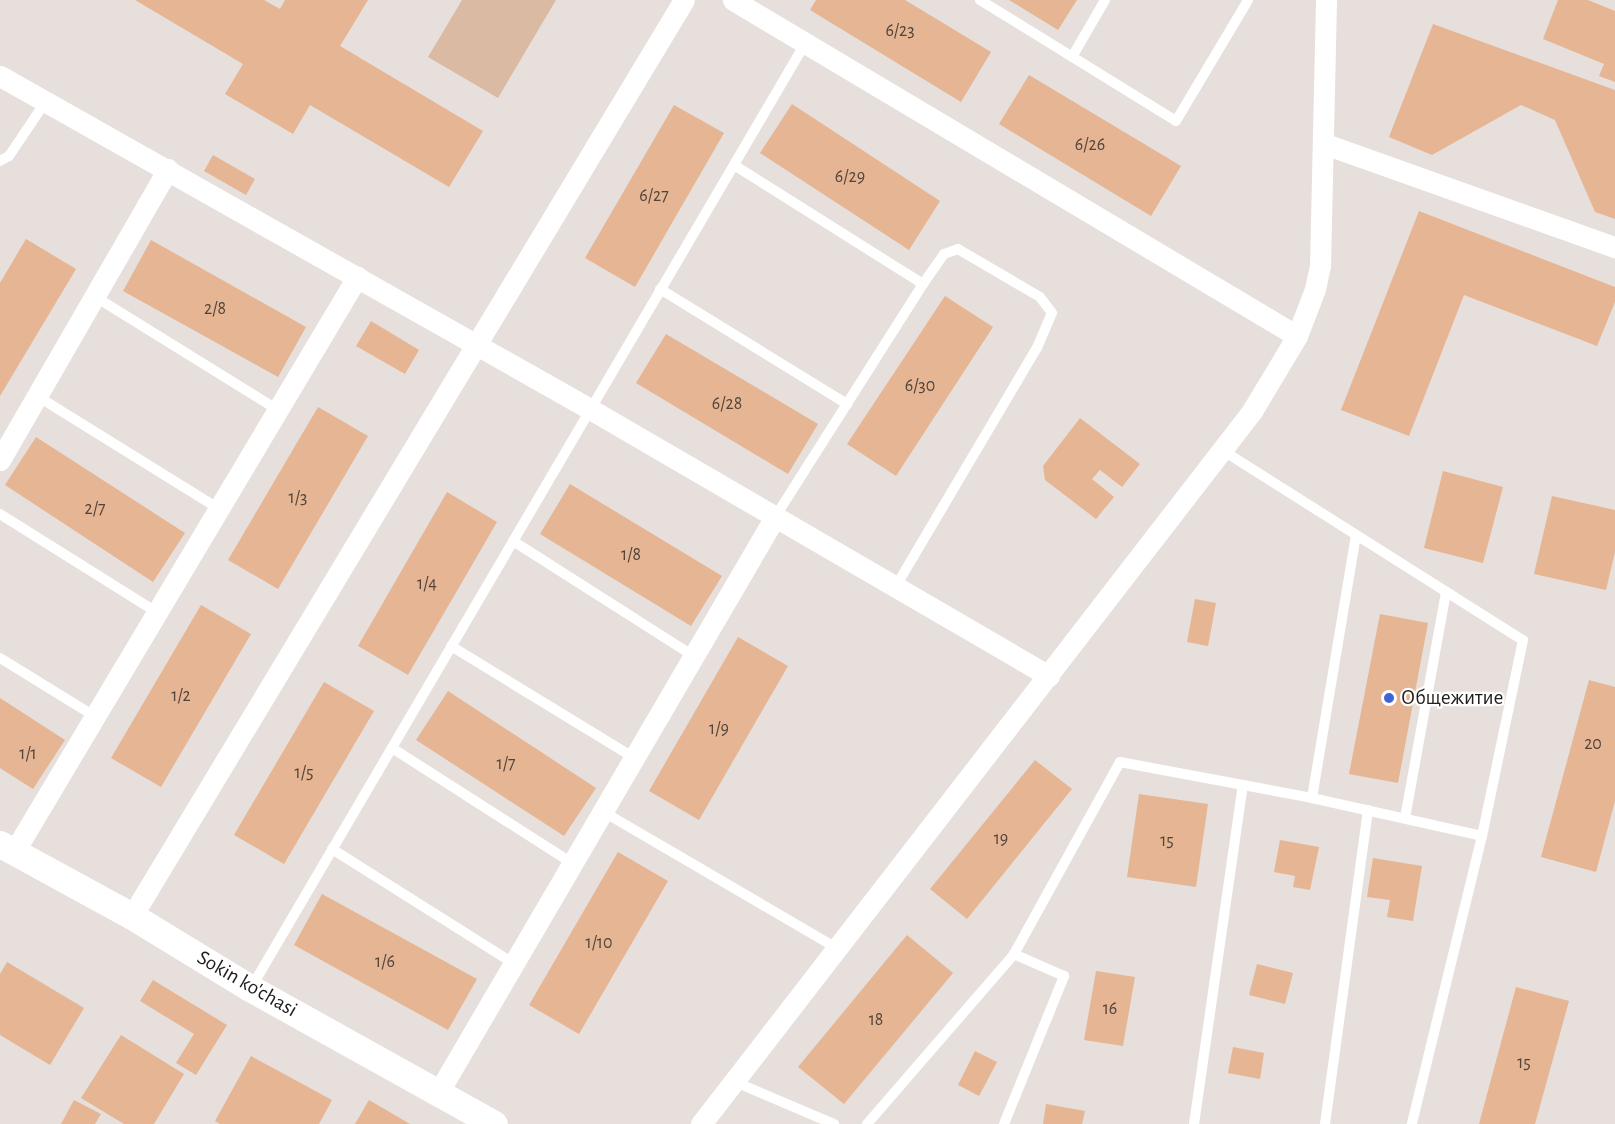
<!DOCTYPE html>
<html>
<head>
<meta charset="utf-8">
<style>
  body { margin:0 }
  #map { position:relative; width:1615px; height:1124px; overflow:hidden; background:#e6dfdb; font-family:"Alegreya Sans",sans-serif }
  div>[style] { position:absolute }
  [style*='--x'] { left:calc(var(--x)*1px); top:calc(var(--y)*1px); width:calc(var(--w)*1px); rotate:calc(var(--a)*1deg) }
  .green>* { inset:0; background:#dbbaa3 }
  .building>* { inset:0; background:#e6b593 }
  .service>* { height:10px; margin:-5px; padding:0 5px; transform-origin:5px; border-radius:5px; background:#fff }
  .minor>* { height:21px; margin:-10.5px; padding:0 10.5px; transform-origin:10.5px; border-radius:10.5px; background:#fff }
  .tertiary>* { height:27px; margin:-13.5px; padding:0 13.5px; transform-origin:13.5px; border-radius:13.5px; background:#fff }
  .dots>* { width:16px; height:16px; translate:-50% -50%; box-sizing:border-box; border:3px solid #fff; border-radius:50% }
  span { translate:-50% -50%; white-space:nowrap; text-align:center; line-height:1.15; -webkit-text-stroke:4.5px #fff; paint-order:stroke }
  .number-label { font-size:18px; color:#52443a }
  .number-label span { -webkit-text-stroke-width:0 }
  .poi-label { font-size:21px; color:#211f1d }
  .left { translate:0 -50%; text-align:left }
  .street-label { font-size:21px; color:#211f1d }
</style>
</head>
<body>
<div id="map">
  <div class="green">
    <i style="clip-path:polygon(462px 0,556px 0,498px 98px,428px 57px)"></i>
  </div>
  <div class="building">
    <i style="clip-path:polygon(135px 0,264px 0,280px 9px,285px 0,368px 0,340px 46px,483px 131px,449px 187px,310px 105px,293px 134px,225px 94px,243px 64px)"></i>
    <i style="clip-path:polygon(816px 0,905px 0,991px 52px,961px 102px,810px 10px)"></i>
    <i style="clip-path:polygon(1009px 0,1077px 0,1058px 30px)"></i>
    <i style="clip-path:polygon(1558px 0,1588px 0,1615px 11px,1615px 82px,1599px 76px,1604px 64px,1543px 39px)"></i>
    <i style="clip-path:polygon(1433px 24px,1615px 90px,1615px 219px,1595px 212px,1555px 120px,1521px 105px,1432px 155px,1389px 137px)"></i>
    <i style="clip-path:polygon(1029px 75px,1181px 166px,1151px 216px,999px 124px)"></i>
    <i style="clip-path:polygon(792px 104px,940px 201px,909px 250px,760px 153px)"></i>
    <i style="clip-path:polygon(674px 105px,724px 133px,635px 287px,585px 258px)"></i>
    <i style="clip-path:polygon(213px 155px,255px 179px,246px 195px,204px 171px)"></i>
    <i style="clip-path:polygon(1419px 211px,1615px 287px,1615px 302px,1597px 346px,1464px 295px,1409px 436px,1341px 410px)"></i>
    <i style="clip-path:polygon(26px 239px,76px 269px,0 396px,0 283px)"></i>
    <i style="clip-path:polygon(151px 240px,306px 327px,278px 377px,123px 291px)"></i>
    <i style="clip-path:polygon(945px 296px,993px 327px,896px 476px,847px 444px)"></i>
    <i style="clip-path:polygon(371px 321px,419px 350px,405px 374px,356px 346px)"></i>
    <i style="clip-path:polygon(666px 334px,818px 424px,788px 474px,636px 383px)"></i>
    <i style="clip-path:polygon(318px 407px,368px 436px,278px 589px,228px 560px)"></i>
    <i style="clip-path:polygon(1080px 418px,1140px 464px,1122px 487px,1100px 470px,1092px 479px,1114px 497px,1096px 519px,1045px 480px,1043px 466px)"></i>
    <i style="clip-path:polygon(36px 437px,185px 533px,153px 582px,5px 485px)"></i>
    <i style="clip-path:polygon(1443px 471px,1503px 487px,1483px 563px,1424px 548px)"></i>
    <i style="clip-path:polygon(570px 484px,722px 576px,691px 626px,540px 534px)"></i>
    <i style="clip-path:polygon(447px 492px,497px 522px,408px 675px,358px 646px)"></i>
    <i style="clip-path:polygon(1552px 496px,1615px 510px,1615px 552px,1606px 590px,1534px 574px)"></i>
    <i style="clip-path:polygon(1195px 599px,1216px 603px,1208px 646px,1187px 642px)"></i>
    <i style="clip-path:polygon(201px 605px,251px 634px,161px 787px,111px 758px)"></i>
    <i style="clip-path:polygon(1380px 614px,1428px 623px,1398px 783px,1349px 774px)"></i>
    <i style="clip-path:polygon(738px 637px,788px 666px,699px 820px,649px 791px)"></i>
    <i style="clip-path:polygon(1589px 680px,1615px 687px,1615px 801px,1596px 872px,1541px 857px)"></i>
    <i style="clip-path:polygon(324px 682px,374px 711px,284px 864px,234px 835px)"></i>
    <i style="clip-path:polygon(448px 691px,596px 788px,564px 836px,416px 740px)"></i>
    <i style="clip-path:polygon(0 698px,65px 740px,33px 789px,0 768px)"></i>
    <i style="clip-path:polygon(1035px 760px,1072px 789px,967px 919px,930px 889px)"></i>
    <i style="clip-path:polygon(1139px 794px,1208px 804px,1196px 887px,1127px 877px)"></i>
    <i style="clip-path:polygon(1280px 840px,1319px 847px,1310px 890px,1293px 887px,1295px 876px,1274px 872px)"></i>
    <i style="clip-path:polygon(618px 852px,668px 881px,579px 1034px,529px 1005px)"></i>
    <i style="clip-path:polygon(1373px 858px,1422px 866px,1413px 921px,1387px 917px,1390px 900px,1367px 897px)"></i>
    <i style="clip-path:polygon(322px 894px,477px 979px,448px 1030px,294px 945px)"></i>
    <i style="clip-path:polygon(907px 935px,953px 973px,844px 1104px,798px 1067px)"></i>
    <i style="clip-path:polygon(7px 962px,84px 1008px,50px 1065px,0 1035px,0 974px)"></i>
    <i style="clip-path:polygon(1257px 964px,1293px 973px,1285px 1004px,1249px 995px)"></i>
    <i style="clip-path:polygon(1096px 971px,1135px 977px,1123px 1046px,1084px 1040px)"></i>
    <i style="clip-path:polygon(153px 980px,227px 1025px,196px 1075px,176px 1063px,194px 1034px,140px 1001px)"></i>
    <i style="clip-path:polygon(1516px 987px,1569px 1001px,1535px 1124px,1479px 1124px)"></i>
    <i style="clip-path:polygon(121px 1035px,184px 1074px,154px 1124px,124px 1124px,81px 1098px)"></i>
    <i style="clip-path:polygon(1233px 1047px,1264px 1053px,1260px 1079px,1228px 1073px)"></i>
    <i style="clip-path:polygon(975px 1051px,997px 1062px,979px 1096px,958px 1085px)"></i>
    <i style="clip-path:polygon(251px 1056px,332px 1100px,319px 1124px,220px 1124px,215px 1121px)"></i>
    <i style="clip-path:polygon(74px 1100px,101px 1114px,95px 1124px,61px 1124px)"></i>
    <i style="clip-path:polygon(369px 1100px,410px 1124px,355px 1124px)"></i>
    <i style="clip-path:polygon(1046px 1104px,1085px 1111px,1082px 1124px,1043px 1124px)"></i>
  </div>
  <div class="service">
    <i style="--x:980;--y:0;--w:230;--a:31.7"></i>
    <i style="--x:1176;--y:121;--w:141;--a:-59.2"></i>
    <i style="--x:1072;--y:57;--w:66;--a:-59.9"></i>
    <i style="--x:0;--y:161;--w:10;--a:-29"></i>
    <i style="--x:9;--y:156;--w:66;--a:-56.1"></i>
    <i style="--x:734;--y:165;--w:223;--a:32.2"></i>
    <i style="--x:923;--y:284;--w:276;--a:122.4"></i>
    <i style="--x:660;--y:289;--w:220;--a:31.6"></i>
    <i style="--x:94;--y:296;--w:216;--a:31.8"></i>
    <i style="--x:37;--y:396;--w:214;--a:31.8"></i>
    <i style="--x:1222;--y:450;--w:356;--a:32.3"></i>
    <i style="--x:1523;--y:640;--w:200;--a:101.8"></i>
    <i style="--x:1482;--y:836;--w:296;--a:103.7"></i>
    <i style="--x:0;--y:514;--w:186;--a:32.1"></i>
    <i style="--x:1356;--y:535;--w:267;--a:99.5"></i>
    <i style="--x:1312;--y:798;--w:174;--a:12.6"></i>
    <i style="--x:513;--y:541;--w:212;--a:32.5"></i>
    <i style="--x:896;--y:586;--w:277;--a:-59.4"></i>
    <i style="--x:1037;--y:348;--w:38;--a:-67"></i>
    <i style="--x:1052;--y:313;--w:20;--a:-127"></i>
    <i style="--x:1040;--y:297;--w:95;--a:-149.7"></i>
    <i style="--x:958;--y:249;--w:15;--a:160"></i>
    <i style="--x:944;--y:254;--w:37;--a:125"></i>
    <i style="--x:451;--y:646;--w:213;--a:31.4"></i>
    <i style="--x:0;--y:658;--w:113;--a:31.6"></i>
    <i style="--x:392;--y:748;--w:214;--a:32.6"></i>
    <i style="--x:602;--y:811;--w:271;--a:30.3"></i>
    <i style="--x:1405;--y:818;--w:230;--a:-79.7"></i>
    <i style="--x:332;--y:849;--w:214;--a:32.2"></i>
    <i style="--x:251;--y:988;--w:1097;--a:-59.6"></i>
    <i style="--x:733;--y:1081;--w:110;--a:23.1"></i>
    <i style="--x:867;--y:1124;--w:225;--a:-49.1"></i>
    <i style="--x:1014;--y:954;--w:219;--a:-61.1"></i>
    <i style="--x:1120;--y:762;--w:195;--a:10.6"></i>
    <i style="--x:1004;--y:1124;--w:160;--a:-67.9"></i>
    <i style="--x:1064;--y:976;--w:55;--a:-156.3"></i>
    <i style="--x:1194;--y:1124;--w:342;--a:-81.8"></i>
    <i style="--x:1325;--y:1124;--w:317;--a:-82.2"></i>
  </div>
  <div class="minor">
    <i style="--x:733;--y:0;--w:656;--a:30.78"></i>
    <i style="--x:0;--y:76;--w:677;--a:29.44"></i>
    <i style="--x:590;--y:409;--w:531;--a:30.19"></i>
    <i style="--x:1325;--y:144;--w:308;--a:19.6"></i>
    <i style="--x:0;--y:460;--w:336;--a:-60"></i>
    <i style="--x:14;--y:852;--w:670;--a:-59.18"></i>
    <i style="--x:132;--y:916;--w:1069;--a:-58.93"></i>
    <i style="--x:438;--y:1093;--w:667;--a:-59.67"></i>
    <i style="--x:701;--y:1124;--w:901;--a:-52.3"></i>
    <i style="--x:1252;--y:411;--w:87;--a:-59"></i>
    <i style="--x:1297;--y:336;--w:50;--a:-69"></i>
    <i style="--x:1315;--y:289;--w:24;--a:-78"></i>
    <i style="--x:1320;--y:266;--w:266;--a:-88.7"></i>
  </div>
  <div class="tertiary">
    <i style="--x:0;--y:844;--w:150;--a:28.6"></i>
    <i style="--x:132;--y:916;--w:138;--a:31.4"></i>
    <i style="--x:250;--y:988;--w:279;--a:29.1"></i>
  </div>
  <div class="dots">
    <i style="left:1389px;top:698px;background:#3f64d6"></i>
  </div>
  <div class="number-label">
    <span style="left:900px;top:31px">6/23</span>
    <span style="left:1090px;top:145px">6/26</span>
    <span style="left:850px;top:177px">6/29</span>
    <span style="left:654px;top:196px">6/27</span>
    <span style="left:215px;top:309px">2/8</span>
    <span style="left:920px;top:386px">6/30</span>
    <span style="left:727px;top:404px">6/28</span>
    <span style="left:298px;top:498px">1/3</span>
    <span style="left:95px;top:509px">2/7</span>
    <span style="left:631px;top:555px">1/8</span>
    <span style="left:427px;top:584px">1/4</span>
    <span style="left:181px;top:696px">1/2</span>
    <span style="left:719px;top:729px">1/9</span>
    <span style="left:1593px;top:744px">20</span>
    <span style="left:28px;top:754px">1/1</span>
    <span style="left:506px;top:764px">1/7</span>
    <span style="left:304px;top:773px">1/5</span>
    <span style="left:1001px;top:839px">19</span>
    <span style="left:1167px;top:841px">15</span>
    <span style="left:599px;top:943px">1/10</span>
    <span style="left:385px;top:962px">1/6</span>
    <span style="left:1110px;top:1009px">16</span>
    <span style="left:876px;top:1020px">18</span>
    <span style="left:1524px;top:1063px">15</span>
  </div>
  <div class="poi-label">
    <span class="left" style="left:1401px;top:698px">Общежитие</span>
  </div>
  <div class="street-label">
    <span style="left:247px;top:984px;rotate:30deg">Sokin ko'chasi</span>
  </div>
</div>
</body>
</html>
